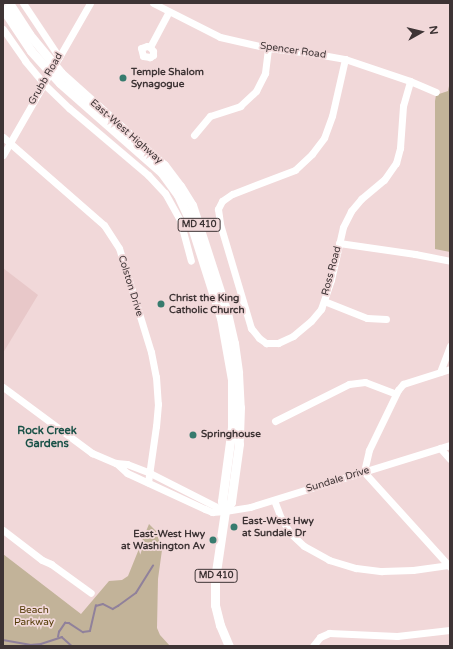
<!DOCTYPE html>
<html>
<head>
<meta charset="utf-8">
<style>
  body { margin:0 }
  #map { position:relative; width:453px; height:649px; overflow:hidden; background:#f1d8d9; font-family:"Varela Round",sans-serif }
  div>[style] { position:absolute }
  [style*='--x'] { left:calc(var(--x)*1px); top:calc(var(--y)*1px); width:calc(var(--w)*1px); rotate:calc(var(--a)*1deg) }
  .built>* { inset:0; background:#e8c8c9 }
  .green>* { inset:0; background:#c2b399 }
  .stream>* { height:1.5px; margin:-0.75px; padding:0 0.75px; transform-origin:0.75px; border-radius:0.75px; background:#90819b }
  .minor>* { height:7px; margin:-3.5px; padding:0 3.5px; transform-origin:3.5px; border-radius:3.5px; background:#fff }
  .major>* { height:9px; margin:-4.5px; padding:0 4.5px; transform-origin:4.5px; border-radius:4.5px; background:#fff }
  .dots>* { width:11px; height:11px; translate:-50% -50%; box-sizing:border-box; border:2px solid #f1d8d9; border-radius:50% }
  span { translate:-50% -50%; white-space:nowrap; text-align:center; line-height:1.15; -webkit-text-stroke:3.5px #f1d8d9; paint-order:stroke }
  .shield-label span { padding:1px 3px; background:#f1d8d9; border:1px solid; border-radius:3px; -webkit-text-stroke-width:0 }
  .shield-label { font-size:9px; color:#3e3435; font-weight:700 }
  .street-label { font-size:10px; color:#3e3435 }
  .poi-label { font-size:10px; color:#3e3435; font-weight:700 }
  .left { translate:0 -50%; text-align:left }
  .right { translate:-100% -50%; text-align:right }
  .park-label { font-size:10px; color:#523a06 }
  .neighbourhood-label { font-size:11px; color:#195147; font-weight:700 }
  .frame { position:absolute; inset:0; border:4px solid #3e3435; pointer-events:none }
  .north { position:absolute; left:401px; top:12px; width:40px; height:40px; -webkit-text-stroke:3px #f1d8d9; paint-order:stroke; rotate:82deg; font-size:11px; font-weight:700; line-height:16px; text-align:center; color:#3e3435 }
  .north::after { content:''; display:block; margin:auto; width:14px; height:18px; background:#3e3435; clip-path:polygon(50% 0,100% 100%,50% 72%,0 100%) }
</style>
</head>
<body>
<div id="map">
  <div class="built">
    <i style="clip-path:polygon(3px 268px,38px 295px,3px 353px)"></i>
  </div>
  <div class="green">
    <i style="clip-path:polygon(450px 81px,450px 252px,435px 249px,435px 101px,436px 95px,448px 91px)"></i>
    <i style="clip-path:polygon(149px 524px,156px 531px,162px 550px,158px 579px,157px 628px,160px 635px,170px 646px,3px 646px,3px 554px,81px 614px,109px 581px,122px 580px,128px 576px)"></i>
  </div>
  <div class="stream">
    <i style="--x:58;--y:637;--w:5;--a:-79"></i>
    <i style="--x:59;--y:632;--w:11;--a:-56"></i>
    <i style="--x:65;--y:623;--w:4;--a:0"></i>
    <i style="--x:69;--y:623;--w:17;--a:33"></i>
    <i style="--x:83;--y:632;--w:7;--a:-8"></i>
    <i style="--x:90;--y:631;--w:26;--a:-77"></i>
    <i style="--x:96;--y:606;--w:7;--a:-16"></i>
    <i style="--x:103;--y:604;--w:11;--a:27"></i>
    <i style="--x:113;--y:609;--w:6;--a:-31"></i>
    <i style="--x:118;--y:606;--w:22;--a:-36"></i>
    <i style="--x:136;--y:593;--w:32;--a:-58"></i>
    <i style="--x:3;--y:640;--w:27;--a:10"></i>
    <i style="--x:30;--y:645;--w:11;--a:-5"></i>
    <i style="--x:41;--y:644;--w:22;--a:-18"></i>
    <i style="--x:62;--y:637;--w:13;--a:42"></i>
  </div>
  <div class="minor">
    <i style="--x:23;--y:3;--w:65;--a:56.3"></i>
    <i style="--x:153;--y:3;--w:75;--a:26.9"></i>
    <i style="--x:220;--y:37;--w:49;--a:12.9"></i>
    <i style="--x:268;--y:48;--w:43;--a:6.6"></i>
    <i style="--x:311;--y:53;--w:35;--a:10"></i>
    <i style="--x:345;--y:59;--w:69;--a:18.7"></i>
    <i style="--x:410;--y:81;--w:28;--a:23"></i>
    <i style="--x:3;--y:29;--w:39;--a:55"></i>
    <i style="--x:25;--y:61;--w:30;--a:50"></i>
    <i style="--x:44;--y:84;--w:35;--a:44"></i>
    <i style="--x:69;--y:108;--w:104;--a:40.3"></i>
    <i style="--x:148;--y:175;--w:25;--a:47"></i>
    <i style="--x:165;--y:193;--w:31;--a:61"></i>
    <i style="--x:180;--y:220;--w:42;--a:75"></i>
    <i style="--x:150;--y:47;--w:5;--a:53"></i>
    <i style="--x:153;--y:51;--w:4;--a:90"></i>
    <i style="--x:153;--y:55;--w:4;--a:146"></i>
    <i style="--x:150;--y:57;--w:7;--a:-172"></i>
    <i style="--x:143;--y:56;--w:8;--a:-104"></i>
    <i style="--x:141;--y:48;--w:6;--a:-18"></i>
    <i style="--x:147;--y:46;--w:3;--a:18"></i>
    <i style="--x:150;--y:47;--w:40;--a:-62"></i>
    <i style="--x:345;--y:59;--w:58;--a:102.8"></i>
    <i style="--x:332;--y:116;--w:23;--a:110"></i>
    <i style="--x:324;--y:138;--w:20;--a:127"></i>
    <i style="--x:312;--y:154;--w:23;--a:137"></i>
    <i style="--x:295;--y:170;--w:67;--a:159.1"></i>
    <i style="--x:232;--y:194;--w:12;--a:145"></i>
    <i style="--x:222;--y:201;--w:9;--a:117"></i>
    <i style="--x:218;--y:209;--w:15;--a:82"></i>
    <i style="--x:220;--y:224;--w:109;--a:73.4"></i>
    <i style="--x:251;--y:328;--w:13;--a:51"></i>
    <i style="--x:259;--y:338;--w:9;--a:36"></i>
    <i style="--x:266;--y:343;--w:12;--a:0"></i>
    <i style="--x:278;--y:343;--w:17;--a:-25"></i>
    <i style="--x:293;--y:336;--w:23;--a:-40"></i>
    <i style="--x:311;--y:321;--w:16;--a:-50"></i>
    <i style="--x:321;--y:309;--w:31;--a:-71"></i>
    <i style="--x:331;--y:280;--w:54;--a:-77.2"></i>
    <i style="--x:343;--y:227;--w:18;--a:-63"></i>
    <i style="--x:351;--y:211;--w:16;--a:-50"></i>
    <i style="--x:361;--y:199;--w:30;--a:-40"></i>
    <i style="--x:384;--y:180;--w:21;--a:-55"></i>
    <i style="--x:396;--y:163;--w:16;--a:-75"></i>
    <i style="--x:400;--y:148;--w:42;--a:-85.9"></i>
    <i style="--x:403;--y:106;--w:26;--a:-74"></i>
    <i style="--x:194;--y:135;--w:25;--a:-50"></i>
    <i style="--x:210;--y:116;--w:32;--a:-18"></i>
    <i style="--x:240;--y:106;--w:22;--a:-43"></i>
    <i style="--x:256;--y:91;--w:20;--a:-63"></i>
    <i style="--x:265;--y:73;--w:25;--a:-83"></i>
    <i style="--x:3;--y:137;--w:134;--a:41.1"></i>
    <i style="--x:104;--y:225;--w:27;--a:57"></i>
    <i style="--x:119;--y:248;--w:109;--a:72.9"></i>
    <i style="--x:151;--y:352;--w:25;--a:79"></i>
    <i style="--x:156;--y:377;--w:27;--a:86"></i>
    <i style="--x:158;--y:404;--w:22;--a:95"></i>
    <i style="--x:156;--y:426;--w:57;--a:98.1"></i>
    <i style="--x:3;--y:155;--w:175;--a:-60.2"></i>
    <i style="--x:339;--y:243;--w:77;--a:8.2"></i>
    <i style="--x:415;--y:254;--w:36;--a:11"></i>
    <i style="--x:324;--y:301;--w:46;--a:21.6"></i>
    <i style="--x:367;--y:318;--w:19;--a:3"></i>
    <i style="--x:450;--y:369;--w:49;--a:162.3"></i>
    <i style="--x:403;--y:384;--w:8;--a:130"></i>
    <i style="--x:398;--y:390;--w:67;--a:115.8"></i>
    <i style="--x:369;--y:450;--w:23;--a:103"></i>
    <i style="--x:364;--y:472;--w:128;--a:47.8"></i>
    <i style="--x:440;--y:372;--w:28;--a:-69"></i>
    <i style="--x:3;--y:387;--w:111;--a:36.6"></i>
    <i style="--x:92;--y:453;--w:26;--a:23"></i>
    <i style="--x:116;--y:463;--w:11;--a:5"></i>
    <i style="--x:127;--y:464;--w:25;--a:21"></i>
    <i style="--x:150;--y:473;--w:84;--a:26.9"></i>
    <i style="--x:275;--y:421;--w:83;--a:-26.6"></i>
    <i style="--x:349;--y:384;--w:16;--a:-7"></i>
    <i style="--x:365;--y:382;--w:33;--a:21"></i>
    <i style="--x:440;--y:448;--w:15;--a:48"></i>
    <i style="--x:116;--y:463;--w:15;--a:42"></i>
    <i style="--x:127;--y:473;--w:86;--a:24.8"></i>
    <i style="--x:205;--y:509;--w:8;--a:23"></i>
    <i style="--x:212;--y:512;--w:13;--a:-4"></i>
    <i style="--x:225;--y:511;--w:25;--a:-9"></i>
    <i style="--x:250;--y:507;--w:209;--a:-17.2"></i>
    <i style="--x:274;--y:500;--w:19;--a:69"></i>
    <i style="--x:281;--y:518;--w:17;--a:59"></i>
    <i style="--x:290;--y:533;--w:19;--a:43"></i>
    <i style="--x:304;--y:546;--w:29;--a:29"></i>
    <i style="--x:329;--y:560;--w:28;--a:17"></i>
    <i style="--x:356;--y:568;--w:26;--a:7"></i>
    <i style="--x:382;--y:571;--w:31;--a:-2"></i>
    <i style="--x:413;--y:570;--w:37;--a:-8"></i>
    <i style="--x:3;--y:530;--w:49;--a:37.6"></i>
    <i style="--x:42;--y:560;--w:10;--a:24"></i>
    <i style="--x:51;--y:564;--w:49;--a:35.9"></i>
    <i style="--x:313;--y:646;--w:11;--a:-52"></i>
    <i style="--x:320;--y:637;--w:10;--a:-24"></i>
    <i style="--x:329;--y:633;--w:68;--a:2.5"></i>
    <i style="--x:397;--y:636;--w:53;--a:-6.5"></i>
  </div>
  <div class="major">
    <i style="--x:9;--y:3;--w:37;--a:57"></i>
    <i style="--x:29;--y:34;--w:50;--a:50.6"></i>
    <i style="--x:61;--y:73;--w:138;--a:41.8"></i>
    <i style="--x:164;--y:165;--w:26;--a:53"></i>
    <i style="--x:180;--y:186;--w:22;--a:58"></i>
    <i style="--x:192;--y:205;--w:114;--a:72"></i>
    <i style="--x:227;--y:313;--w:31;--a:77"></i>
    <i style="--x:234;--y:343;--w:30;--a:82"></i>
    <i style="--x:238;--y:373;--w:34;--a:87"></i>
    <i style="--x:240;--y:407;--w:37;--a:92"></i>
    <i style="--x:239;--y:444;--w:59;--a:97.9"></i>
    <i style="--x:231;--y:502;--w:11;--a:124"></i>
    <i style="--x:3;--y:9;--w:50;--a:56.3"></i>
    <i style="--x:31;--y:51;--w:43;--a:47.8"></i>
    <i style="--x:60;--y:83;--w:136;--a:41.4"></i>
    <i style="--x:162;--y:173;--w:27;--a:54"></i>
    <i style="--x:178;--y:195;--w:29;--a:65"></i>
    <i style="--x:190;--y:221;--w:102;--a:72.3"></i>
    <i style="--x:221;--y:318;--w:63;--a:79.9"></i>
    <i style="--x:232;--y:380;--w:47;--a:90"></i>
    <i style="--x:232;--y:427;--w:75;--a:97.7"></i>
    <i style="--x:222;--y:501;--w:10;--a:73"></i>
    <i style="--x:225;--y:511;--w:69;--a:98.4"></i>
    <i style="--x:215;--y:579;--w:26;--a:90"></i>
    <i style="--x:215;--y:605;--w:21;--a:76"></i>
    <i style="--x:220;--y:625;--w:23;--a:67"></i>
  </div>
  <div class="dots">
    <i style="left:123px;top:78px;background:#377b6e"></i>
    <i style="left:161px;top:304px;background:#377b6e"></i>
    <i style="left:193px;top:435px;background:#377b6e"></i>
    <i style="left:234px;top:527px;background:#377b6e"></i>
    <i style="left:213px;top:540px;background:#377b6e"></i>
  </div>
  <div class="shield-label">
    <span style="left:199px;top:225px">MD 410</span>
    <span style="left:216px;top:576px">MD 410</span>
  </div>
  <div class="street-label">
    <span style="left:293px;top:51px;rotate:8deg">Spencer Road</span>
    <span style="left:46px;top:79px;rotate:-60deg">Grubb Road</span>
    <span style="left:126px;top:132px;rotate:41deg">East-West Highway</span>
    <span style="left:332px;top:271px;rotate:-75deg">Ross Road</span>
    <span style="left:130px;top:286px;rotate:73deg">Colston Drive</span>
    <span style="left:338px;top:480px;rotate:-17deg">Sundale Drive</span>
  </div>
  <div class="poi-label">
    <span class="left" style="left:131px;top:78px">Temple Shalom<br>Synagogue</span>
    <span class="left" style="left:169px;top:304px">Christ the King<br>Catholic Church</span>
    <span class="left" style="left:201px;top:435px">Springhouse</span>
    <span class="left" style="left:242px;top:527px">East-West Hwy<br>at Sundale Dr</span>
    <span class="right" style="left:205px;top:540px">East-West Hwy<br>at Washington Av</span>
  </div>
  <div class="park-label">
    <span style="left:34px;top:616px">Beach<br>Parkway</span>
  </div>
  <div class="neighbourhood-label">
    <span style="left:47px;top:438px">Rock Creek<br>Gardens</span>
  </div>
  <div class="frame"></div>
  <div class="north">N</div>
</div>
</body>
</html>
